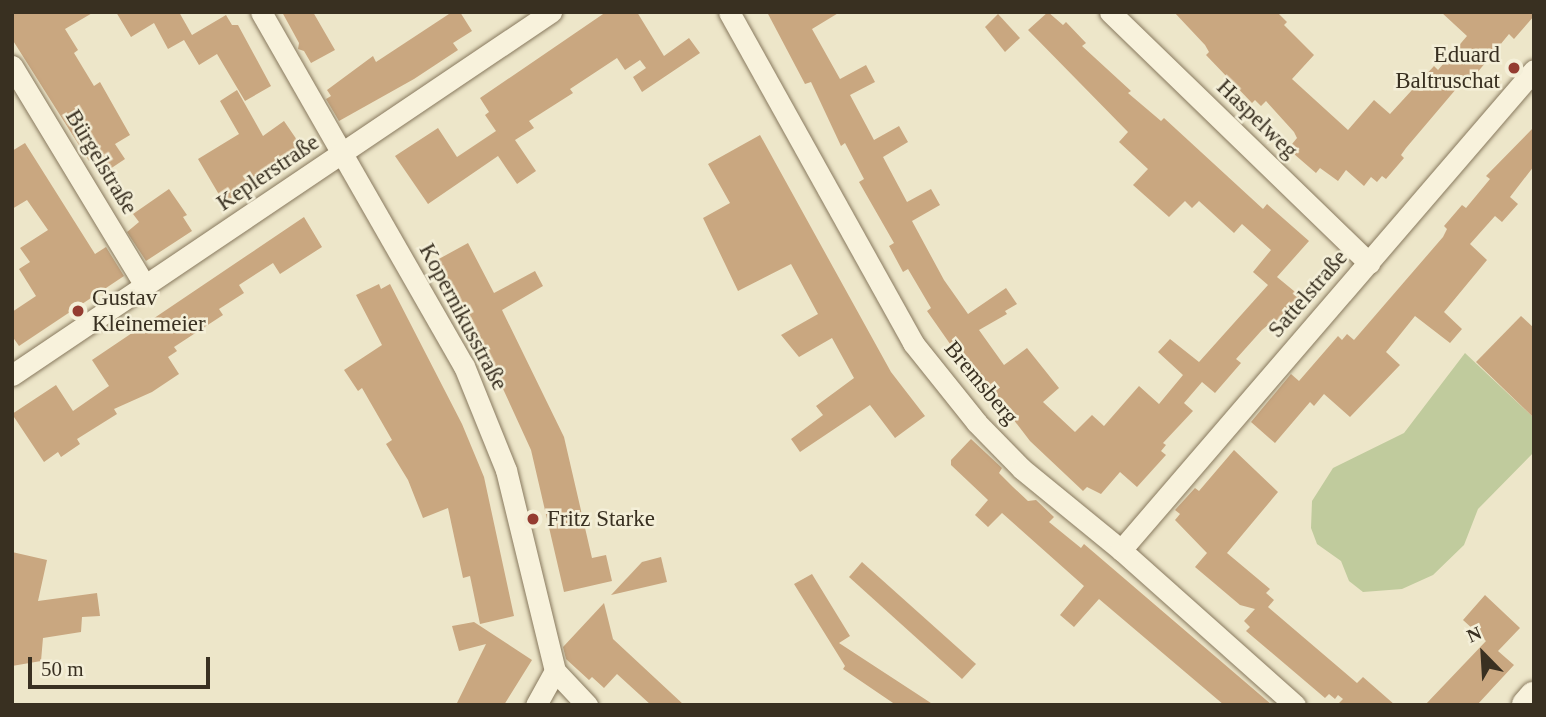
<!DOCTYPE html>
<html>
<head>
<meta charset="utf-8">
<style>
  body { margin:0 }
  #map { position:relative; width:1546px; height:717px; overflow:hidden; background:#ede6c9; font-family:Georgia,serif }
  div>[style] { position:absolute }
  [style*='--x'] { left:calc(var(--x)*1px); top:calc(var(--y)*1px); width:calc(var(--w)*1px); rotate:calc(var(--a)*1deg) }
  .green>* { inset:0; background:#c0cb9d }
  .building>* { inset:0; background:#c9a780 }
  .roads { filter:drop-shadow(0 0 2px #88795e) drop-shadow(0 0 2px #88795e) }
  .street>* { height:21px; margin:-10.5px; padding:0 10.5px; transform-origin:10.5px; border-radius:10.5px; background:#f8f2dc }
  .secondary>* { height:30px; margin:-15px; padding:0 15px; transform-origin:15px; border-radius:15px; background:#f8f2dc }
  .dots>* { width:19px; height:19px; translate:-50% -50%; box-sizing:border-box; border:4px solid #f4efd8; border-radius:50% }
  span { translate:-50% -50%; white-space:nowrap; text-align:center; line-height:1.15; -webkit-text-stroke:5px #f4efd8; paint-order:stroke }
  .poi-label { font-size:23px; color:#393021 }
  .right { translate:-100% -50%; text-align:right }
  .left { translate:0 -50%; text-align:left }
  .street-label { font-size:23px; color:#393021 }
  .frame { position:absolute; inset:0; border:14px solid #393021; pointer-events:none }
  .north { position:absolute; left:1448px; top:619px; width:70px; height:70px; -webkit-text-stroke:5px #f4efd8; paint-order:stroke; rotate:336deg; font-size:19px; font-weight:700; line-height:28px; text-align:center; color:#393021 }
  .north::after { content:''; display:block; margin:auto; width:24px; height:32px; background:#393021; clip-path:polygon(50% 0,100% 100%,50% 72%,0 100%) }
  .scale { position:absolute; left:28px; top:657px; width:182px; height:32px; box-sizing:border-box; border:4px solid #393021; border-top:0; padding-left:9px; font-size:21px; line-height:24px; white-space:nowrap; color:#393021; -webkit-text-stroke:5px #f4efd8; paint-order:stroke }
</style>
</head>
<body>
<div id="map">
  <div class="green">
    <i style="clip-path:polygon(1465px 353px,1534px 418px,1534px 452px,1478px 509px,1464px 545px,1433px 575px,1402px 589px,1363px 592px,1349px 581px,1341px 561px,1317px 544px,1311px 528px,1312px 501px,1333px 468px,1404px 433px)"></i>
  </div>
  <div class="building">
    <i style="clip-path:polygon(12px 12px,94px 12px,65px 29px,78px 50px,74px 53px,94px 86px,100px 82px,130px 135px,115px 144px,125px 159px,107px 171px,97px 155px,89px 161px,12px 39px)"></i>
    <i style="clip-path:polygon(116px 12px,179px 12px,192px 35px,226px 15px,232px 25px,238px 25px,271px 86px,245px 101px,217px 54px,199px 65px,184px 40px,168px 49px,154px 23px,131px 37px)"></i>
    <i style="clip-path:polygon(282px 12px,313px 12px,335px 50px,311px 63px,304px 51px,298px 49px,299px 43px)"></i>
    <i style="clip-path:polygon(452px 12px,460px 12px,472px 31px,453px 43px,458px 50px,414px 79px,339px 121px,326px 99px,331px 96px,327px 90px,373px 56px,376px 62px)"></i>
    <i style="clip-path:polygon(606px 12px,637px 12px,664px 56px,689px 38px,700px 53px,642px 92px,633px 77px,646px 68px,640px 60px,625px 70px,617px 58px,570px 89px,573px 93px,529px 121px,534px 128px,515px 140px,536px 171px,517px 184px,498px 156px,428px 204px,395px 156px,438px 128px,457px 157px,496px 131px,485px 115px,489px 112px,480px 98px)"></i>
    <i style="clip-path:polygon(767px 12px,840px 12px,812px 29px,840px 79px,866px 65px,875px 82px,850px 95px,874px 140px,899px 126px,908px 142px,883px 157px,907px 202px,931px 189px,940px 205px,912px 221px,944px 280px,968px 314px,1006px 288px,1017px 304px,1005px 311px,1007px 314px,979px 330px,1004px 365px,1027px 348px,1059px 388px,1043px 402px,1075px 432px,1092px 415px,1104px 426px,1139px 386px,1159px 404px,1183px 375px,1158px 352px,1170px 339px,1199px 362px,1268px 285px,1253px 272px,1271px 250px,1242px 224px,1234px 233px,1199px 201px,1192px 208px,1185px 201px,1169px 217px,1133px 185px,1148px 169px,1119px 142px,1128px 132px,1028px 30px,1048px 12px,1063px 25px,1066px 22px,1086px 43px,1082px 46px,1131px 91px,1128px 93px,1161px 121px,1164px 118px,1263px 209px,1267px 204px,1309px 241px,1277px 277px,1300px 296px,1272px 329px,1268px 325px,1262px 330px,1236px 359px,1241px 363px,1215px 393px,1202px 382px,1184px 403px,1193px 411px,1163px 443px,1166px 445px,1161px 451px,1166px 455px,1137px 487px,1120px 472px,1101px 494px,1087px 487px,1083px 491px,1030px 441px,973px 367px,969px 371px,927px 311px,931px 308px,908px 269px,903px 272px,889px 246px,894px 243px,859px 182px,864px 179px,845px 143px,841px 146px,811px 82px,805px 84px)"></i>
    <i style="clip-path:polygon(1174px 12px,1277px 12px,1287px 22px,1284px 25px,1314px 55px,1292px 79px,1348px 130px,1374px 100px,1390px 114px,1434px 66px,1438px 70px,1467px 36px,1441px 12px,1534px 12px,1534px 16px,1514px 39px,1509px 34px,1472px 79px,1468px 76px,1462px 82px,1406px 148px,1401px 155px,1404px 158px,1386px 179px,1382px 176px,1377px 182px,1371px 177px,1364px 186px,1346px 170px,1338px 181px,1320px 168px,1316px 173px,1294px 154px,1298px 149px,1292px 144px,1297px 138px,1294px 132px,1266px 101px,1261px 106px,1255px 100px,1252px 103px,1206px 55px,1209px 52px,1205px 45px)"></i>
    <i style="clip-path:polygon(998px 14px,1020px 38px,1005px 52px,985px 27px)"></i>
    <i style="clip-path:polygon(237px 90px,263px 136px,284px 121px,297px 140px,293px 142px,302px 156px,251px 190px,248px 186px,224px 203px,198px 159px,239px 134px,220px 101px)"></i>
    <i style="clip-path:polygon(1534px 127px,1534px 166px,1510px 197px,1518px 204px,1502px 222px,1495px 216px,1470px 244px,1487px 260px,1444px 312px,1462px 329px,1450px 343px,1415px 316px,1386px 352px,1400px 365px,1350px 417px,1324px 394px,1314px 406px,1310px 402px,1275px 443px,1251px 422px,1291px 374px,1299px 381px,1338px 336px,1342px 340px,1347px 334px,1354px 340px,1443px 237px,1447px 229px,1444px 226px,1462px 205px,1466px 208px,1490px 179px,1486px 176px)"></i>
    <i style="clip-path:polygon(760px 135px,891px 372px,925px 416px,895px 438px,870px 405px,800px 452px,791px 439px,823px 415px,816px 406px,854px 378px,832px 338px,799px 357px,781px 335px,818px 314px,791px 264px,738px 291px,703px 218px,730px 203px,708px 164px)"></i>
    <i style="clip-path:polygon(25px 143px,95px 254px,106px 247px,124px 276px,19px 346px,12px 336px,12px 312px,36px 296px,19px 269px,30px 262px,20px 248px,48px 230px,27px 200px,12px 209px,12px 151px)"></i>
    <i style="clip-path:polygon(169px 189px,187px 215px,183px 217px,192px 231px,146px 261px,127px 232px,139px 222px,133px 214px)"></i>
    <i style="clip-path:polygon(304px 217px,322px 247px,280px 274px,273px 263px,239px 285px,244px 293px,219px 309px,223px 315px,174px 347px,177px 351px,168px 357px,179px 374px,152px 392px,114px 409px,117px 414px,77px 439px,80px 444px,61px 457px,58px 452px,44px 462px,12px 414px,56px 385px,73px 411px,109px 386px,92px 360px)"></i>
    <i style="clip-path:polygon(468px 243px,494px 293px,535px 271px,543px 286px,502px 310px,564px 437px,592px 558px,606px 555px,612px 581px,564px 592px,531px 450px,504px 391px,437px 260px)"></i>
    <i style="clip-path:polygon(379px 284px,381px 289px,390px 284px,462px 424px,484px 477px,514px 616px,480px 624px,470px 576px,463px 578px,448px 508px,423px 518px,408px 480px,386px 444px,392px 440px,362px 388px,358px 391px,344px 370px,382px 345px,356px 295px)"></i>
    <i style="clip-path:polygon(1521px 316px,1534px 328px,1534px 418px,1476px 362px)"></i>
    <i style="clip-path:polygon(971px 439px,1002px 468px,999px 473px,1013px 487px,1028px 501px,1036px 500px,1054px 517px,1049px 522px,1081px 548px,1084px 544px,1272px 705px,1224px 705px,1099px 599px,1074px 627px,1060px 615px,1084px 586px,1002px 513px,988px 527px,975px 515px,988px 500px,951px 465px,951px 460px)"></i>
    <i style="clip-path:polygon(1234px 450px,1278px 492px,1227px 553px,1270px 589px,1266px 593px,1274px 600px,1268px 607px,1357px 683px,1363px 677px,1395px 705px,1337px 705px,1343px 699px,1338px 695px,1335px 699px,1329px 694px,1325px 698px,1246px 631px,1250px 627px,1244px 621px,1255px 609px,1240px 605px,1195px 567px,1207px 553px,1175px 520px,1180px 514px,1175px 510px,1195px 488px,1199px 491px)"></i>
    <i style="clip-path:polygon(12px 552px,47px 560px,38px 601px,97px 593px,100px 616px,82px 617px,81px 632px,43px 638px,41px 661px,12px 666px)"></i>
    <i style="clip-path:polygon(661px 557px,667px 582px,611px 595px,642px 562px)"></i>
    <i style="clip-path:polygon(862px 562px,976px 664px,962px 679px,849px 577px)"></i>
    <i style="clip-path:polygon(812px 574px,850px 636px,839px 643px,934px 705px,896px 705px,843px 669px,845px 666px,794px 584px)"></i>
    <i style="clip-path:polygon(1485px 595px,1520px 628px,1498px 651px,1514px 665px,1477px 705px,1425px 705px,1486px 641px,1463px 620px)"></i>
    <i style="clip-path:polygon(604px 603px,613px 639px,684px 705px,651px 705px,617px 674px,604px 688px,592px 677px,589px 680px,566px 659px,563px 647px)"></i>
    <i style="clip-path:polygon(474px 622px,532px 660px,504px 705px,456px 705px,486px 644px,459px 651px,452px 626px)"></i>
  </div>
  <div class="roads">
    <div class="street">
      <i style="--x:261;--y:12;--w:408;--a:60.2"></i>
      <i style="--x:464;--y:366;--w:112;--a:68"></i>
      <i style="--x:506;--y:470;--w:207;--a:76.3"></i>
      <i style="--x:555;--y:671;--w:47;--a:46.7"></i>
      <i style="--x:729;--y:12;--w:379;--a:60.9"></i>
      <i style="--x:913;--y:343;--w:102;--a:51.3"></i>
      <i style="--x:977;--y:423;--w:64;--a:45.6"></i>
      <i style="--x:1022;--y:469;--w:128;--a:39.3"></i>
      <i style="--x:1121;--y:550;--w:233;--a:41.7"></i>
      <i style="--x:1110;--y:12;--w:361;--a:44.1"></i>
      <i style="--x:12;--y:66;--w:257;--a:58.8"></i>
      <i style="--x:12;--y:375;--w:650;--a:-33.96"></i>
      <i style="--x:1121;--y:550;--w:633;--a:-49.29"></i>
      <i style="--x:536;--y:705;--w:39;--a:-61"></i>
    </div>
    <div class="secondary">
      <i style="--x:1527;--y:705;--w:11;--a:-49"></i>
    </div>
  </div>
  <div class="dots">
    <i style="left:1514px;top:68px;background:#943c31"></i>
    <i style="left:78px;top:311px;background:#943c31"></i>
    <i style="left:533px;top:519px;background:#943c31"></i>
  </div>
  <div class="poi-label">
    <span class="right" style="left:1500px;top:68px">Eduard<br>Baltruschat</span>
    <span class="left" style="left:92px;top:311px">Gustav<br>Kleinemeier</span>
    <span class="left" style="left:547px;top:519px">Fritz Starke</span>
  </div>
  <div class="street-label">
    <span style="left:1257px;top:119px;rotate:44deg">Haspelweg</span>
    <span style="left:101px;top:162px;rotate:59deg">Bürgelstraße</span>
    <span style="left:268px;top:173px;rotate:-34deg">Keplerstraße</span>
    <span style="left:1308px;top:294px;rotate:-49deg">Sattelstraße</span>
    <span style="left:463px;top:317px;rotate:62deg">Kopernikusstraße</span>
    <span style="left:981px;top:383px;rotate:50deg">Bremsberg</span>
  </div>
  <div class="frame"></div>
  <div class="north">N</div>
  <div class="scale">50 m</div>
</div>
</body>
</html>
